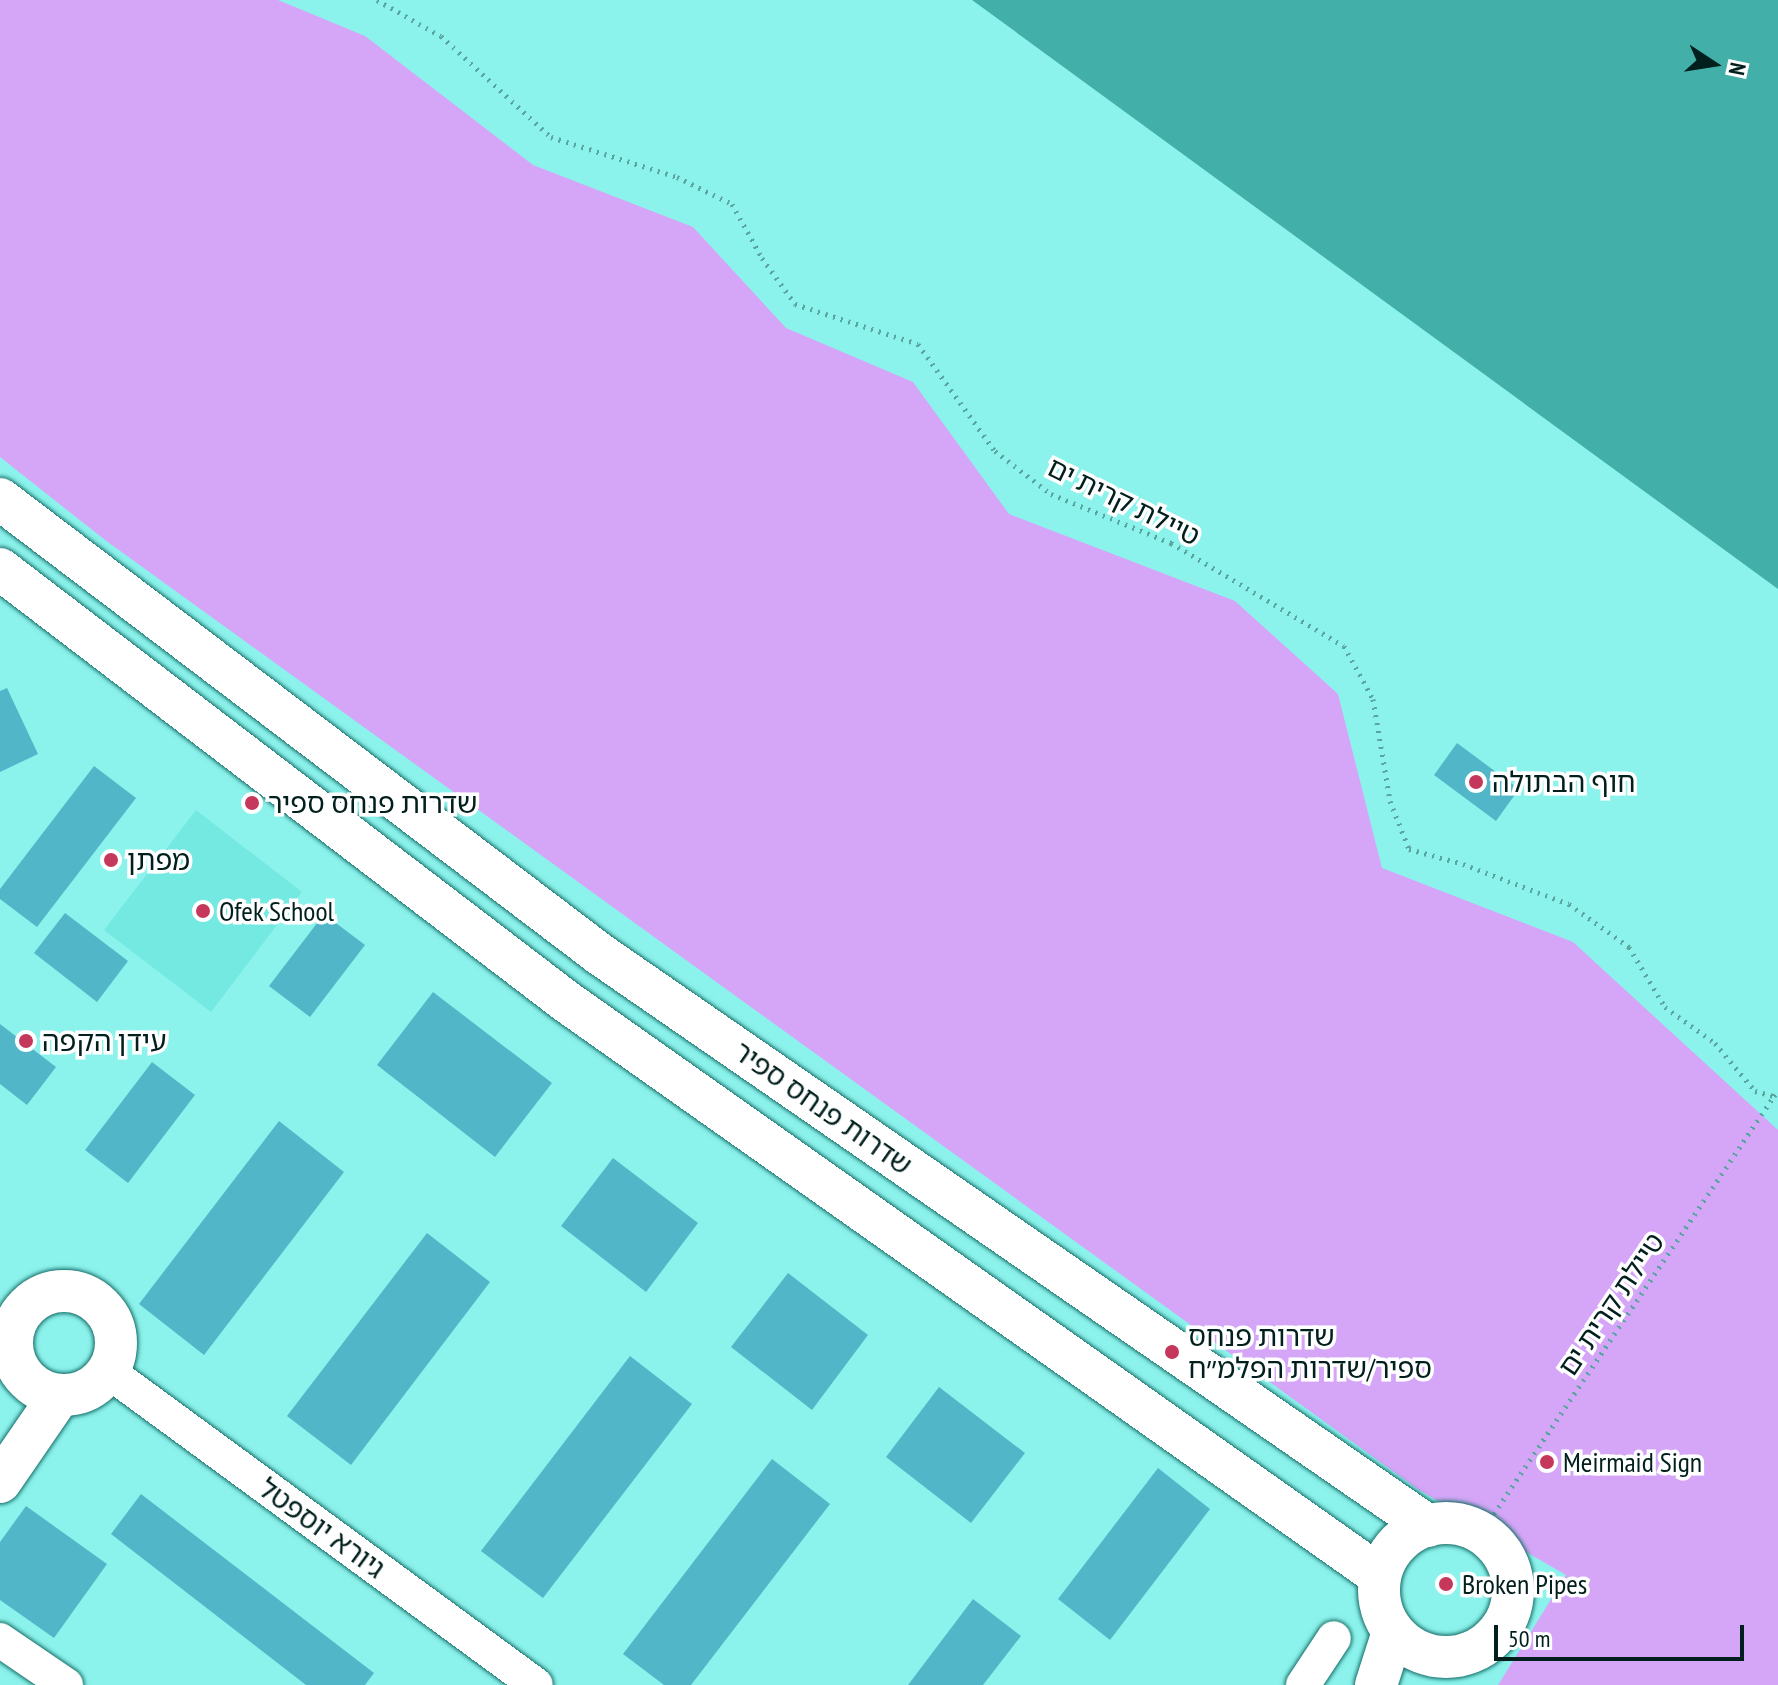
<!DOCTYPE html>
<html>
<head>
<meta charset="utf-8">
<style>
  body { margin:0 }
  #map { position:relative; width:1778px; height:1685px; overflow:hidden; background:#8cf3ec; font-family:"PT Sans Narrow","Noto Sans Hebrew",sans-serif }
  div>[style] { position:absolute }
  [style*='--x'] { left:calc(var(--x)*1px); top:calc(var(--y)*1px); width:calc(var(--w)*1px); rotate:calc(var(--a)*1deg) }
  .built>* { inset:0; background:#74e9e1 }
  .green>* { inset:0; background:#d5a6f8 }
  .water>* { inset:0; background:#42afa9 }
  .building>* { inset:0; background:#51b7c8 }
  .path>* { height:5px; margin-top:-2.5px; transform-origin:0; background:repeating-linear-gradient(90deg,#59a5a0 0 2px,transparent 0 8px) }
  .roads { filter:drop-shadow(0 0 2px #156d68) drop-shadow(0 0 2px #156d68) }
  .service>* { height:16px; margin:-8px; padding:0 8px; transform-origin:8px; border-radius:8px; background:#fff }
  .minor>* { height:34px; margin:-17px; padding:0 17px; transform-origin:17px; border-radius:17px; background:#fff }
  .tertiary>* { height:42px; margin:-21px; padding:0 21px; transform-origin:21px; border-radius:21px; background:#fff }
  .tertiary>.ring { margin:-21px; padding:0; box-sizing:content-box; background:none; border:42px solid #fff; border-radius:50% }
  .dots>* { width:22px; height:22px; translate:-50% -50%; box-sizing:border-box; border:4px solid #fff; border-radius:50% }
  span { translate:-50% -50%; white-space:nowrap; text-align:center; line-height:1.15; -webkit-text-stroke:7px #fff; paint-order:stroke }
  .street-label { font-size:28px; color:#001f1d }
  .poi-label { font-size:28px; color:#001f1d }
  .left { translate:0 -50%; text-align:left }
  .north { position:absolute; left:1674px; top:24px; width:80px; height:80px; -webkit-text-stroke:6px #fff; paint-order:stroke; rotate:102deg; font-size:22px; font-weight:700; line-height:32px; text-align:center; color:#001f1d }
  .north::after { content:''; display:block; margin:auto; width:28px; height:36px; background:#001f1d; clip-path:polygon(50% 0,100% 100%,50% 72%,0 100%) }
  .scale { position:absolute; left:1494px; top:1625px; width:250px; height:36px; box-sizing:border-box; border:4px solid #001f1d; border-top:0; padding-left:10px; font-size:24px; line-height:28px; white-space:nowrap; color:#001f1d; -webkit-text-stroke:6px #fff; paint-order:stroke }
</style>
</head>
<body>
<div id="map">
  <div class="built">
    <i style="clip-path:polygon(196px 810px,302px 892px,211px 1012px,104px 930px)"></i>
  </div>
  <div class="green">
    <i style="clip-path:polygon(0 0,278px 0,365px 36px,533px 165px,693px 227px,786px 328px,913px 382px,1009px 514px,1235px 601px,1338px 694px,1382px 868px,1573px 942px,1778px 1130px,1778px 1685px,1498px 1685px,1566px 1575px,1419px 1490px,105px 540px,0 457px)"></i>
  </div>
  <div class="water">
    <i style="clip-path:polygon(972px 0,1778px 0,1778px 589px)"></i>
  </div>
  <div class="building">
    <i style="clip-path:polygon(7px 688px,38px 754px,0 772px,0 691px)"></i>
    <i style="clip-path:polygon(1457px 743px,1519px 789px,1496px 821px,1434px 775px)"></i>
    <i style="clip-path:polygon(94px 766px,136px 798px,37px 927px,0 899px,0 889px)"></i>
    <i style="clip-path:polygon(65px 913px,128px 961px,97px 1002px,34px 953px)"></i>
    <i style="clip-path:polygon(324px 914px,365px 945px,310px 1017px,269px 986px)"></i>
    <i style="clip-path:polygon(433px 992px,552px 1083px,495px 1157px,377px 1065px)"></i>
    <i style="clip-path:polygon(0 1024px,56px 1067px,27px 1105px,0 1084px)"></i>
    <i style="clip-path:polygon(152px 1062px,195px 1095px,128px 1183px,85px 1150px)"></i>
    <i style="clip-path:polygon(279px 1121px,344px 1172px,204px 1355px,139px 1304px)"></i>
    <i style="clip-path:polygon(613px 1158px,698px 1223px,646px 1292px,561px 1226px)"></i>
    <i style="clip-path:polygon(427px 1233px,490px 1282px,351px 1465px,287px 1416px)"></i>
    <i style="clip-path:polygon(788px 1273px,868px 1335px,812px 1410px,731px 1347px)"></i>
    <i style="clip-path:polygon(630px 1356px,692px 1404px,543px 1598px,481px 1551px)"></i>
    <i style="clip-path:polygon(939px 1387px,1025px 1453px,971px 1523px,886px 1457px)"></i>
    <i style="clip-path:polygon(772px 1459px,830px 1504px,691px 1685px,664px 1685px,623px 1654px)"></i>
    <i style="clip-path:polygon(1158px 1468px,1210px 1509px,1110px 1640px,1058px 1599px)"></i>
    <i style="clip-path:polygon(141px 1494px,374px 1673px,365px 1685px,306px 1685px,111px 1534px)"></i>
    <i style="clip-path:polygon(26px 1506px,107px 1564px,54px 1638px,0 1600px,0 1542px)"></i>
    <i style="clip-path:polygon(973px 1599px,1021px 1636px,983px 1685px,908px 1685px)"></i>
  </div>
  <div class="path">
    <i style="--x:377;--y:0;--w:73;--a:29.4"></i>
    <i style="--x:441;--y:36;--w:149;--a:42.6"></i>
    <i style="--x:551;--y:137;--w:132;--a:17.6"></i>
    <i style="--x:677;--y:177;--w:61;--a:26.1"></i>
    <i style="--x:732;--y:204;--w:62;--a:60.9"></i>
    <i style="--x:762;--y:258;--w:57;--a:54.3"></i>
    <i style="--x:795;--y:304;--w:129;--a:18"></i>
    <i style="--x:918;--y:344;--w:132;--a:54.3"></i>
    <i style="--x:995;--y:451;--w:71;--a:37.5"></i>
    <i style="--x:1051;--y:494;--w:130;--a:22.2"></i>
    <i style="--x:1171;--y:543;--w:201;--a:30.8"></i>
    <i style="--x:1344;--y:646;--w:60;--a:61.3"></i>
    <i style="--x:1373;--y:699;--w:103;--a:80.5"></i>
    <i style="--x:1390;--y:801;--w:52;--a:68.4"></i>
    <i style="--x:1409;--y:849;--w:56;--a:15.5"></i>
    <i style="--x:1463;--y:864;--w:113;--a:20.7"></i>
    <i style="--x:1569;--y:904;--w:74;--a:35.6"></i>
    <i style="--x:1629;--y:947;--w:70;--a:59"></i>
    <i style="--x:1665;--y:1007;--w:62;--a:35.8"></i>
    <i style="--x:1715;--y:1043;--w:62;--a:50.2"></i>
    <i style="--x:1755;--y:1091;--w:20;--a:15"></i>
    <i style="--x:1774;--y:1096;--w:6;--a:-51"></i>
    <i style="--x:1485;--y:1527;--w:519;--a:-56.16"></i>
  </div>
  <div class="roads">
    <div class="service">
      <i style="--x:1457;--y:1512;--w:14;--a:73"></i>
    </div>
    <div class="minor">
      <i style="--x:109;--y:1372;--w:529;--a:36.24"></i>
      <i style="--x:0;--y:1640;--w:80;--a:34.3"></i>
      <i style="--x:1303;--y:1685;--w:56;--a:-56.6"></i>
    </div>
    <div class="tertiary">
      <i style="--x:0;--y:499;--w:754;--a:37.19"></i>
      <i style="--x:601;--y:955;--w:1005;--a:34.62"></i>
      <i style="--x:0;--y:569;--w:713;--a:37.37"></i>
      <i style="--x:567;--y:1002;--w:995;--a:35.22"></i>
      <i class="ring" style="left:12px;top:1291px;width:62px;height:62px"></i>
      <i style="--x:0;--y:1482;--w:104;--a:-55.5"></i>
      <i class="ring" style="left:1379px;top:1523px;width:92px;height:92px"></i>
      <i style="--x:1376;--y:1685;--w:56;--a:-72.2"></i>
    </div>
  </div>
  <div class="dots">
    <i style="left:1476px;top:782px;background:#c6375c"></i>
    <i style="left:252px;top:803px;background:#c6375c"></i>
    <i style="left:111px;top:860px;background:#c6375c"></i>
    <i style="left:203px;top:911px;background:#c6375c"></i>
    <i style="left:26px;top:1041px;background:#c6375c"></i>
    <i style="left:1172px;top:1352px;background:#c6375c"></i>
    <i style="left:1547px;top:1462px;background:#c6375c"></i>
    <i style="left:1446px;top:1584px;background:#c6375c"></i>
  </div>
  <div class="street-label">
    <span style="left:1124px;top:501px;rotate:26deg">טיילת קרית ים</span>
    <span style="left:823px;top:1108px;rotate:35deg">שדרות פנחס ספיר</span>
    <span style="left:1611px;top:1304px;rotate:-56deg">טיילת קרית ים</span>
    <span style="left:322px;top:1528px;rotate:36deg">גיורא יוספטל</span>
  </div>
  <div class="poi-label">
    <span class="left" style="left:1492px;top:782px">חוף הבתולה</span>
    <span class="left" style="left:268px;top:803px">שדרות פנחס ספיר</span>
    <span class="left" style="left:127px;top:860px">מפתן</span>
    <span class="left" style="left:219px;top:911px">Ofek School</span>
    <span class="left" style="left:42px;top:1041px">עידן הקפה</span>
    <span class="left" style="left:1188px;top:1352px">שדרות פנחס<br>ספיר/שדרות הפלמ״ח</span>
    <span class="left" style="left:1563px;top:1462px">Meirmaid Sign</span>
    <span class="left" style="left:1462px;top:1584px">Broken Pipes</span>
  </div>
  <div class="north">N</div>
  <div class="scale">50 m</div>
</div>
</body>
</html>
